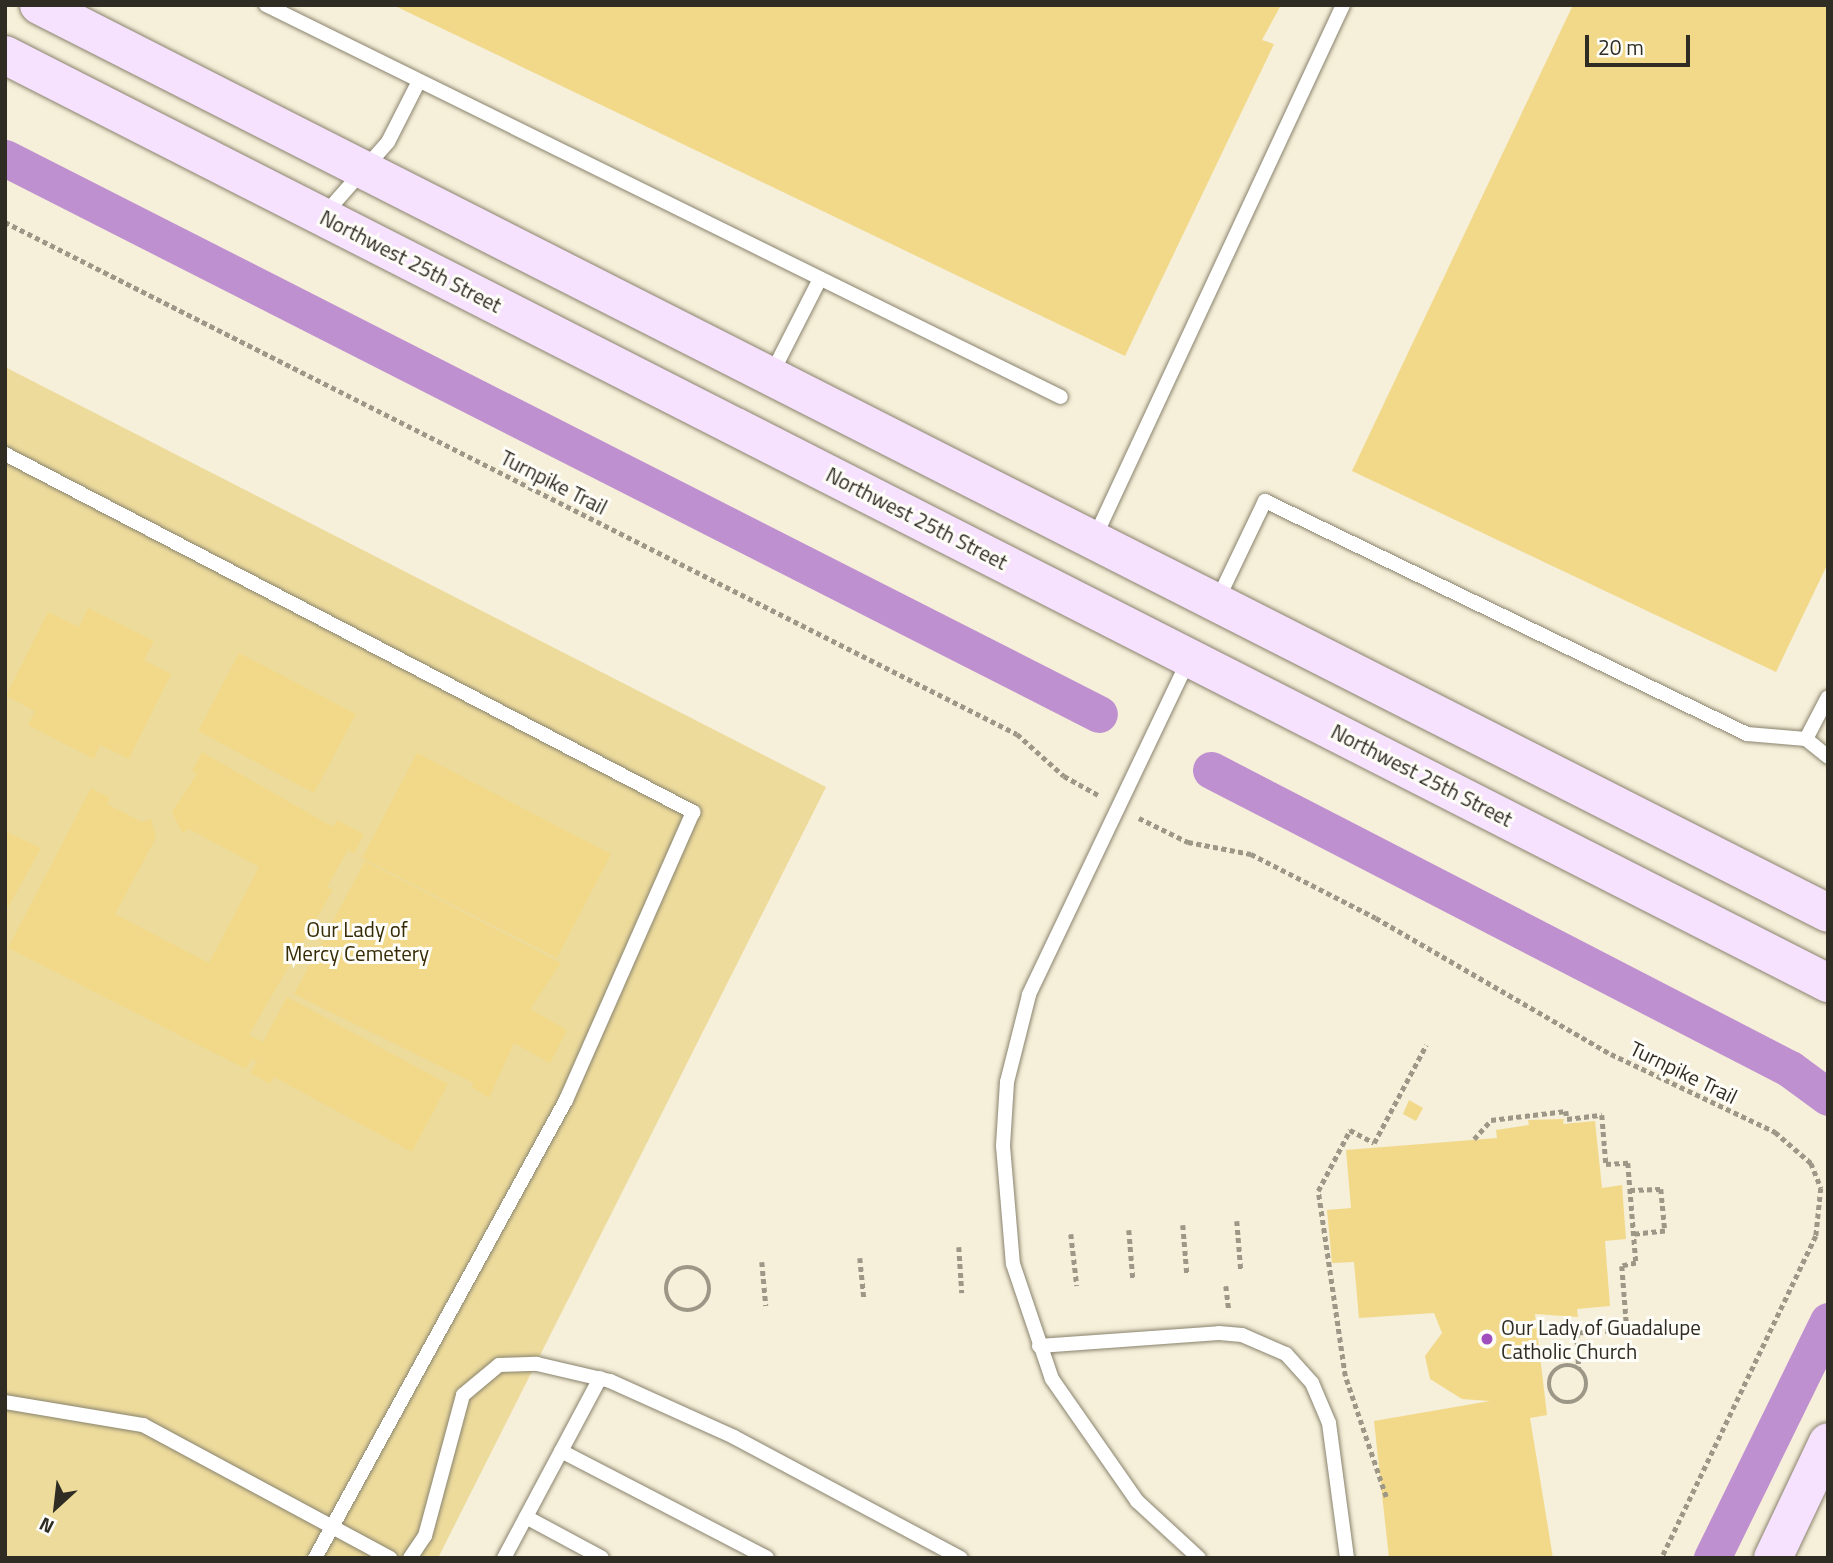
<!DOCTYPE html>
<html>
<head>
<meta charset="utf-8">
<style>
  body { margin:0 }
  #map { position:relative; width:1833px; height:1563px; overflow:hidden; background:#f6efd9; font-family:"Titillium Web",sans-serif }
  div>[style] { position:absolute }
  [style*='--x'] { left:calc(var(--x)*1px); top:calc(var(--y)*1px); width:calc(var(--w)*1px); rotate:calc(var(--a)*1deg) }
  .green>* { inset:0; background:#eddb9c }
  .canal>* { height:37px; margin:-18.5px; padding:0 18.5px; transform-origin:18.5px; border-radius:18.5px; background:#bf90d0 }
  .building>* { inset:0; background:#f1d989 }
  .path>* { height:4.5px; margin-top:-2.25px; transform-origin:0; background:repeating-linear-gradient(90deg,#9c9787 0 5px,transparent 0 8.5px) }
  .path>.ring { margin:-2.25px; padding:0; box-sizing:content-box; background:none; border:4.5px solid #9c9787; border-radius:50% }
  .roads { filter:drop-shadow(0 0 2px #89836e) drop-shadow(0 0 2px #89836e) }
  .lane>* { height:14px; margin:-7px; padding:0 7px; transform-origin:7px; border-radius:7px; background:#fff }
  .secondary>* { height:38px; margin:-19px; padding:0 19px; transform-origin:19px; border-radius:19px; background:#f6e1fe }
  .dots>* { width:19px; height:19px; translate:-50% -50%; box-sizing:border-box; border:4px solid #fefdf8; border-radius:50% }
  span { translate:-50% -50%; white-space:nowrap; text-align:center; line-height:1.15; -webkit-text-stroke:6px #fefdf8; paint-order:stroke }
  .street-label { font-size:21px; color:#2e2c23 }
  .park-label { font-size:21px; color:#352b06 }
  .poi-label { font-size:21px; color:#2e2c23 }
  .left { translate:0 -50%; text-align:left }
  .frame { position:absolute; inset:0; border:7px solid #2e2c23; pointer-events:none }
  .north { position:absolute; left:21px; top:1472px; width:70px; height:70px; -webkit-text-stroke:5px #fefdf8; paint-order:stroke; rotate:207deg; font-size:19px; font-weight:700; line-height:28px; text-align:center; color:#2e2c23 }
  .north::after { content:''; display:block; margin:auto; width:24px; height:32px; background:#2e2c23; clip-path:polygon(50% 0,100% 100%,50% 72%,0 100%) }
  .scale { position:absolute; left:1585px; top:35px; width:105px; height:32px; box-sizing:border-box; border:4px solid #2e2c23; border-top:0; padding-left:9px; font-size:21px; line-height:24px; white-space:nowrap; color:#2e2c23; -webkit-text-stroke:5px #fefdf8; paint-order:stroke }
</style>
</head>
<body>
<div id="map">
  <div class="green">
    <i style="clip-path:polygon(5px 367px,826px 787px,438px 1558px,5px 1558px)"></i>
  </div>
  <div class="canal">
    <i style="--x:5;--y:158;--w:1227;--a:26.94"></i>
    <i style="--x:1211;--y:770;--w:652;--a:27.31"></i>
    <i style="--x:1790;--y:1069;--w:47;--a:36.4"></i>
    <i style="--x:1712;--y:1558;--w:264;--a:-63.9"></i>
  </div>
  <div class="building">
    <i style="clip-path:polygon(393px 5px,1281px 5px,1262px 40px,1274px 44px,1125px 356px)"></i>
    <i style="clip-path:polygon(1573px 5px,1828px 5px,1828px 563px,1776px 672px,1352px 471px)"></i>
    <i style="clip-path:polygon(88px 608px,154px 641px,144px 660px,171px 674px,129px 759px,100px 745px,94px 759px,28px 725px,35px 711px,6px 696px,48px 612px,79px 627px)"></i>
    <i style="clip-path:polygon(239px 653px,356px 714px,314px 793px,198px 731px)"></i>
    <i style="clip-path:polygon(202px 752px,333px 827px,337px 820px,364px 834px,354px 854px,348px 850px,327px 887px,333px 890px,249px 1035px,263px 1042px,287px 997px,448px 1084px,412px 1152px,274px 1077px,270px 1084px,250px 1073px,257px 1061px,251px 1059px,246px 1069px,8px 948px,91px 788px,110px 798px,107px 804px,142px 822px,151px 819px,156px 838px,115px 914px,209px 963px,259px 867px,189px 829px,182px 833px,172px 812px,197px 774px,192px 771px)"></i>
    <i style="clip-path:polygon(417px 753px,611px 854px,557px 958px,362px 858px)"></i>
    <i style="clip-path:polygon(5px 831px,41px 848px,5px 913px)"></i>
    <i style="clip-path:polygon(365px 861px,561px 963px,530px 1009px,567px 1030px,550px 1063px,514px 1043px,489px 1098px,472px 1087px,474px 1083px,294px 994px)"></i>
    <i style="clip-path:polygon(1409px 1100px,1423px 1108px,1416px 1121px,1403px 1114px)"></i>
    <i style="clip-path:polygon(1564px 1119px,1563px 1124px,1595px 1121px,1602px 1188px,1622px 1185px,1626px 1239px,1605px 1241px,1610px 1306px,1577px 1309px,1578px 1317px,1535px 1314px,1547px 1415px,1530px 1418px,1553px 1558px,1389px 1558px,1374px 1421px,1490px 1401px,1462px 1399px,1430px 1379px,1425px 1356px,1442px 1333px,1434px 1313px,1359px 1318px,1354px 1262px,1332px 1263px,1327px 1210px,1351px 1208px,1346px 1150px,1497px 1138px,1496px 1130px,1529px 1125px,1528px 1120px)"></i>
  </div>
  <div class="path">
    <i style="--x:5;--y:222;--w:1134;--a:26.84"></i>
    <i style="--x:1017;--y:734;--w:63;--a:41.8"></i>
    <i style="--x:1064;--y:776;--w:39;--a:29"></i>
    <i style="--x:1139;--y:818;--w:55;--a:26.1"></i>
    <i style="--x:1188;--y:842;--w:64;--a:10.8"></i>
    <i style="--x:1251;--y:854;--w:140;--a:27.1"></i>
    <i style="--x:1376;--y:918;--w:272;--a:30.1"></i>
    <i style="--x:1611;--y:1054;--w:182;--a:25.4"></i>
    <i style="--x:1775;--y:1132;--w:48;--a:40.7"></i>
    <i style="--x:1811;--y:1163;--w:27;--a:68"></i>
    <i style="--x:1821;--y:1188;--w:48;--a:95.9"></i>
    <i style="--x:1816;--y:1236;--w:357;--a:115.6"></i>
    <i style="--x:1474;--y:1139;--w:25;--a:-48"></i>
    <i style="--x:1491;--y:1120;--w:76;--a:-6.8"></i>
    <i style="--x:1566;--y:1111;--w:8;--a:83"></i>
    <i style="--x:1567;--y:1119;--w:35;--a:-7"></i>
    <i style="--x:1602;--y:1115;--w:49;--a:85.3"></i>
    <i style="--x:1606;--y:1164;--w:22;--a:-3"></i>
    <i style="--x:1628;--y:1163;--w:100;--a:85.4"></i>
    <i style="--x:1636;--y:1263;--w:14;--a:168"></i>
    <i style="--x:1622;--y:1266;--w:64;--a:85.5"></i>
    <i style="--x:1627;--y:1330;--w:50;--a:176.6"></i>
    <i style="--x:1577;--y:1333;--w:35;--a:87"></i>
    <i style="--x:1630;--y:1190;--w:31;--a:-2"></i>
    <i style="--x:1661;--y:1189;--w:42;--a:84.6"></i>
    <i style="--x:1665;--y:1231;--w:31;--a:174"></i>
    <i style="--x:1237;--y:1221;--w:50;--a:85.4"></i>
    <i style="--x:1183;--y:1225;--w:49;--a:85.3"></i>
    <i style="--x:1129;--y:1230;--w:49;--a:85.3"></i>
    <i style="--x:1071;--y:1234;--w:52;--a:83.4"></i>
    <i style="--x:959;--y:1247;--w:46;--a:86.3"></i>
    <i style="--x:860;--y:1258;--w:40;--a:84.3"></i>
    <i style="--x:762;--y:1262;--w:44;--a:84.8"></i>
    <i class="ring" style="left:666px;top:1267px;width:39.5px;height:39.5px"></i>
    <i style="--x:1226;--y:1286;--w:24;--a:83"></i>
    <i class="ring" style="left:1549px;top:1365px;width:33.5px;height:33.5px"></i>
    <i style="--x:1386;--y:1497;--w:128;--a:-108.7"></i>
    <i style="--x:1345;--y:1376;--w:187;--a:-98.3"></i>
    <i style="--x:1318;--y:1191;--w:69;--a:-62.3"></i>
    <i style="--x:1350;--y:1130;--w:27;--a:28"></i>
    <i style="--x:1374;--y:1143;--w:111;--a:-62"></i>
  </div>
  <div class="roads">
    <div class="lane">
      <i style="--x:266;--y:5;--w:886;--a:26.25"></i>
      <i style="--x:323;--y:216;--w:98;--a:-48.7"></i>
      <i style="--x:388;--y:142;--w:68;--a:-63.1"></i>
      <i style="--x:771;--y:375;--w:108;--a:-63"></i>
      <i style="--x:5;--y:454;--w:776;--a:27.49"></i>
      <i style="--x:693;--y:812;--w:315;--a:113.8"></i>
      <i style="--x:566;--y:1100;--w:522;--a:118.72"></i>
      <i style="--x:1094;--y:539;--w:589;--a:-65"></i>
      <i style="--x:1217;--y:601;--w:111;--a:-64.4"></i>
      <i style="--x:1265;--y:501;--w:535;--a:25.8"></i>
      <i style="--x:1747;--y:734;--w:59;--a:4.8"></i>
      <i style="--x:1806;--y:739;--w:47;--a:-62.4"></i>
      <i style="--x:1189;--y:659;--w:372;--a:115.5"></i>
      <i style="--x:1029;--y:995;--w:90;--a:104.2"></i>
      <i style="--x:1007;--y:1082;--w:64;--a:93.6"></i>
      <i style="--x:1003;--y:1146;--w:118;--a:85.2"></i>
      <i style="--x:1013;--y:1264;--w:121;--a:71.3"></i>
      <i style="--x:1052;--y:1379;--w:149;--a:55.1"></i>
      <i style="--x:1137;--y:1501;--w:84;--a:42.6"></i>
      <i style="--x:1806;--y:739;--w:28;--a:39"></i>
      <i style="--x:1039;--y:1346;--w:180;--a:-4.1"></i>
      <i style="--x:1219;--y:1333;--w:23;--a:5"></i>
      <i style="--x:1242;--y:1335;--w:48;--a:23.4"></i>
      <i style="--x:1286;--y:1354;--w:39;--a:48"></i>
      <i style="--x:1312;--y:1383;--w:43;--a:67"></i>
      <i style="--x:1329;--y:1423;--w:136;--a:82.4"></i>
      <i style="--x:5;--y:1402;--w:140;--a:9.5"></i>
      <i style="--x:143;--y:1425;--w:281;--a:28.3"></i>
      <i style="--x:561;--y:1451;--w:232;--a:27.4"></i>
      <i style="--x:526;--y:1517;--w:86;--a:28.3"></i>
      <i style="--x:410;--y:1558;--w:27;--a:-56"></i>
      <i style="--x:425;--y:1536;--w:146;--a:-74.9"></i>
      <i style="--x:463;--y:1395;--w:47;--a:-39.8"></i>
      <i style="--x:499;--y:1365;--w:38;--a:-2"></i>
      <i style="--x:537;--y:1364;--w:75;--a:13.1"></i>
      <i style="--x:610;--y:1381;--w:136;--a:24.3"></i>
      <i style="--x:734;--y:1437;--w:257;--a:28.1"></i>
      <i style="--x:504;--y:1558;--w:204;--a:-61.9"></i>
    </div>
    <div class="secondary">
      <i style="--x:39;--y:5;--w:2006;--a:26.91"></i>
      <i style="--x:5;--y:55;--w:2046;--a:26.98"></i>
      <i style="--x:1773;--y:1558;--w:128;--a:-64.6"></i>
    </div>
  </div>
  <div class="dots">
    <i style="left:1487px;top:1339px;background:#a24fbe"></i>
  </div>
  <div class="street-label">
    <span style="left:411px;top:261px;rotate:27deg">Northwest 25th Street</span>
    <span style="left:554px;top:482px;rotate:27deg">Turnpike Trail</span>
    <span style="left:917px;top:518px;rotate:27deg">Northwest 25th Street</span>
    <span style="left:1422px;top:775px;rotate:27deg">Northwest 25th Street</span>
    <span style="left:1684px;top:1072px;rotate:26deg">Turnpike Trail</span>
  </div>
  <div class="park-label">
    <span style="left:357px;top:941px">Our Lady of<br>Mercy Cemetery</span>
  </div>
  <div class="poi-label">
    <span class="left" style="left:1501px;top:1339px">Our Lady of Guadalupe<br>Catholic Church</span>
  </div>
  <div class="frame"></div>
  <div class="north">N</div>
  <div class="scale">20 m</div>
</div>
</body>
</html>
